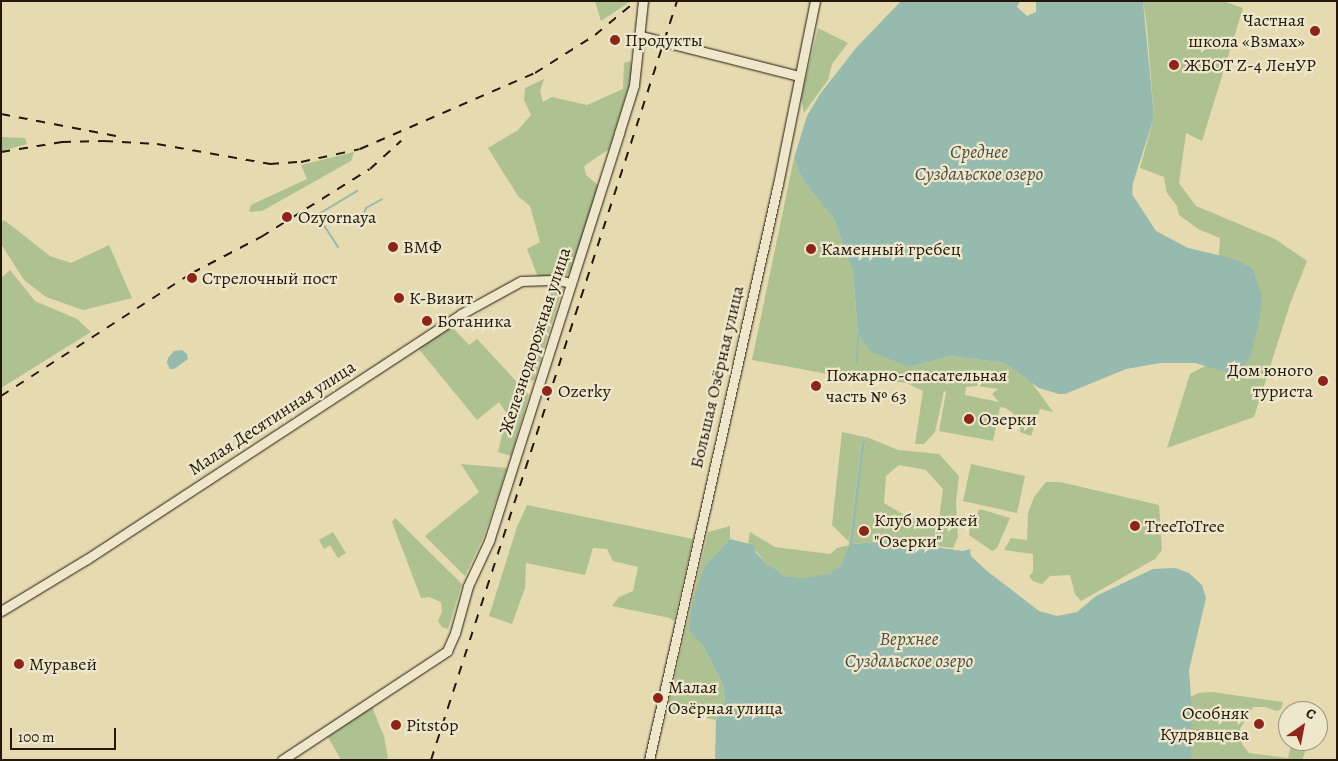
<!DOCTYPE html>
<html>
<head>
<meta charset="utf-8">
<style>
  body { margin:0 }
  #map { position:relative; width:1338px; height:761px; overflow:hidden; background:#e5dab0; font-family:Alegreya,serif }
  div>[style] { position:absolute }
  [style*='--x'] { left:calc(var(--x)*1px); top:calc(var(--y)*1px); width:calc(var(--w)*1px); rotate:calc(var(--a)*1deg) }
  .green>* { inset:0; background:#aec190 }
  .water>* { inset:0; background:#96baad }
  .stream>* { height:2px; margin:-1px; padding:0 1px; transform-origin:1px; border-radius:1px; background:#96baad }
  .roads { filter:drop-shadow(0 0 1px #22170a) drop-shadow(0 0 1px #22170a) }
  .secondary>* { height:9px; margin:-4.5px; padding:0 4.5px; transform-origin:4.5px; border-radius:4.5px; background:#eee7cc }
  .rail>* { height:2px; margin-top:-1px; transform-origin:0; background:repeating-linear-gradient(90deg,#22170a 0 9px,transparent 0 18px) }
  .dots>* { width:14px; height:14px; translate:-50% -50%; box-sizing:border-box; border:2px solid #eee7cc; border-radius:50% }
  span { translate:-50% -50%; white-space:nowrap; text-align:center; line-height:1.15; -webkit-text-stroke:4.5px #eee7cc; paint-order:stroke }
  .poi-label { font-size:18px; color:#22170a }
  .right { translate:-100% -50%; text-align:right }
  .left { translate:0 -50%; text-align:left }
  .street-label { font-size:18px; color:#22170a }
  .water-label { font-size:19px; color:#4b5043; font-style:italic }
  .frame { position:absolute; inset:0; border:2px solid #22170a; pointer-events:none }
  .north { position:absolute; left:1278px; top:701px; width:50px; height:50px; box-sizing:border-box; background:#eee7cc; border:1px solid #9c947e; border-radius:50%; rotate:33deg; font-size:14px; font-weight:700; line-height:20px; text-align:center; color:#22170a }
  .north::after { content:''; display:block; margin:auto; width:18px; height:22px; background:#8f2418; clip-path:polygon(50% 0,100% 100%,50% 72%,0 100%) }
  .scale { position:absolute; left:10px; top:728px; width:106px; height:22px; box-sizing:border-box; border:2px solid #22170a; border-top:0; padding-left:6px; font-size:15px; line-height:18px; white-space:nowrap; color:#22170a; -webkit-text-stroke:4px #eee7cc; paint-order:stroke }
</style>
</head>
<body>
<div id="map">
  <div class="green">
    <i style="clip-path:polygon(595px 1px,631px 1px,601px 21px)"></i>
    <i style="clip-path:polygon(1143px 1px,1223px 1px,1243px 8px,1202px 141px,1186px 133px,1179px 183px,1196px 206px,1275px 239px,1307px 261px,1290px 304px,1254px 417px,1167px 448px,1190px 374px,1207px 365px,1230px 373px,1235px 259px,1219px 256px,1220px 238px,1200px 230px,1179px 215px,1177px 206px,1167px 193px,1164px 177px,1140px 168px,1154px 117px,1147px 28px)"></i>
    <i style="clip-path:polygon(818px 28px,848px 43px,832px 64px,828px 80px,804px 113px,801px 98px)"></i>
    <i style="clip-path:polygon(630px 61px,632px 67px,631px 79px,609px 149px,584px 166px,586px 175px,600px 187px,572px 270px,567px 275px,538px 277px,527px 249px,540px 242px,530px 206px,518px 196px,488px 148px,518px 130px,531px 115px,524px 100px,525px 88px,544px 79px,540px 91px,543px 102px,552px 97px,587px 105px,623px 89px,624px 63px)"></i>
    <i style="clip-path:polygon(1px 137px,25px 138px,27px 144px,1px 151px)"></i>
    <i style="clip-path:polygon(354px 152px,351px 161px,262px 211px,249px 212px,251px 205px,307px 179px,301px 165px)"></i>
    <i style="clip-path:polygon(evenodd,794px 158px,802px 179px,834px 219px,853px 273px,858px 335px,910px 367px,951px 356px,1004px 363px,1032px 383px,1053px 412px,1040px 409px,1031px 436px,1020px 432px,1020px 419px,1006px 408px,1000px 407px,993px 441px,939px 431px,946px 392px,944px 391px,935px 432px,924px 444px,915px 444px,923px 391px,907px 383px,822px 373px,752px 360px,794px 158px,978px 386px,998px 389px,992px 394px,999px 402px,965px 395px,966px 387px,978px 386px)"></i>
    <i style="clip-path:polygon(4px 220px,50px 256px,71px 263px,109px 245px,132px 298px,83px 310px,46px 297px,24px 280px,1px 244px,1px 223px)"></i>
    <i style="clip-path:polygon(10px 270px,35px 301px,77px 319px,91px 332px,1px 388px,1px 278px)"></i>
    <i style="clip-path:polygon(553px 289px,561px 293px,534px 380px,530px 381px,524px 376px,523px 371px,549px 292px)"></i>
    <i style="clip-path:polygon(451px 326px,469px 345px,477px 339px,529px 395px,511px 456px,498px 452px,507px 414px,499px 402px,477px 420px,418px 348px)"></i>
    <i style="clip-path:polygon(evenodd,842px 432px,869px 438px,898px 450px,939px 454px,959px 476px,956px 502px,958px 537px,953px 548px,891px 541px,851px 544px,865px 443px,862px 442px,849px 542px,832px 525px,842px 432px,899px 465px,926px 470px,943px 489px,939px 519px,909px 518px,884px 503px,886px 476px,899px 465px)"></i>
    <i style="clip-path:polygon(461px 464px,507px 468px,484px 536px,465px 576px,425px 536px,479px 492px)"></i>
    <i style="clip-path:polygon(971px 464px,1025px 476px,1017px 513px,963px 501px)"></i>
    <i style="clip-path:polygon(1046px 482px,1060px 482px,1159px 505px,1162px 550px,1155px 559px,1081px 601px,1075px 594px,1070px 575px,1050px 576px,1042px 584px,1033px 581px,1029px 576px,1033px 572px,1033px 554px,1004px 550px,1011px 538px,1027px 540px,1028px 513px,1034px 497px)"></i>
    <i style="clip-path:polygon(527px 505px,693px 539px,674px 621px,670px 618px,612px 606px,619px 597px,633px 591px,638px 567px,613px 561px,607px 549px,593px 548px,585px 575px,526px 563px,525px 588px,512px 624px,489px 616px,517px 527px)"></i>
    <i style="clip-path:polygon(980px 509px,1010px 518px,997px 548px,992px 551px,969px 535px,970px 524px)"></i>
    <i style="clip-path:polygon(395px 518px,462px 584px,448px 629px,442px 627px,438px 621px,442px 611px,441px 602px,429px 597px,421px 598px,392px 522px)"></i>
    <i style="clip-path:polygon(730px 526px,730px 539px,705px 565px,690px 632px,703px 646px,723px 685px,725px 701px,721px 711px,716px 720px,667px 711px,708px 532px)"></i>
    <i style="clip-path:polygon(333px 532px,346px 553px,338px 558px,330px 545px,324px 549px,319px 540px)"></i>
    <i style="clip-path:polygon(750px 532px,775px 547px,830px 554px,837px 548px,849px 545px,843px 563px,830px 575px,803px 578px,782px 576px,779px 571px,768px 565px,748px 543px)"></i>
    <i style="clip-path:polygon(1212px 692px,1283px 702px,1281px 709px,1277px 711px,1265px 707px,1253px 707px,1240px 729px,1242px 744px,1249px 753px,1288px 758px,1292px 741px,1309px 741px,1302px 760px,1191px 760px,1190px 697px,1199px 693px)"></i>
    <i style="clip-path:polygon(372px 707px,384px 736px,388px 758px,381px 760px,341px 760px,328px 737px)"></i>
  </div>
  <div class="water">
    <i style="clip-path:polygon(901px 1px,1020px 1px,1017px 7px,1027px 16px,1036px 12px,1036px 1px,1143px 1px,1154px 117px,1133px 183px,1132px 194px,1156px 231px,1188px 248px,1235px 259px,1253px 269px,1262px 296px,1259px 323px,1250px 357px,1243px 367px,1230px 373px,1195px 363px,1160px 363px,1126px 369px,1065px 394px,1059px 394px,1039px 388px,1004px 363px,951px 356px,910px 367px,872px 352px,858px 335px,853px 273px,834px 219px,802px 179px,794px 158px,807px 116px,820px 94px,856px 48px)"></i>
    <i style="clip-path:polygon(182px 350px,187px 354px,188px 359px,174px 369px,170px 369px,167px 363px,168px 358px,174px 351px)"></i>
    <i style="clip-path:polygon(862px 442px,865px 442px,852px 544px,891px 541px,963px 551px,970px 549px,971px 556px,987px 571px,1039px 611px,1057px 616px,1077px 612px,1096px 596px,1153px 569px,1175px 568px,1189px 573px,1202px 585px,1206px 598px,1189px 670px,1192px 714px,1191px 760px,715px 760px,716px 720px,725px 701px,723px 685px,703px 646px,689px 631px,692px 604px,705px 565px,730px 539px,754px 545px,755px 552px,768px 565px,779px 571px,782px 576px,803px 578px,830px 574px,842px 564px,849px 545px)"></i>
  </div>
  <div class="stream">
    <i style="--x:364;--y:214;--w:6;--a:-72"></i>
    <i style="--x:366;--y:208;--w:18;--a:-29"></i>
    <i style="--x:338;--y:247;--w:38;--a:-123"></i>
    <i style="--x:317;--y:215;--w:47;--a:-31"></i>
    <i style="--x:857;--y:362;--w:27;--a:-88"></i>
  </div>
  <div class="roads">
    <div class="secondary">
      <i style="--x:641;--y:36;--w:163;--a:14.2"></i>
      <i style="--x:1;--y:611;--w:100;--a:-31.2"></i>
      <i style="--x:87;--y:559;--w:447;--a:-33.2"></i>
      <i style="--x:461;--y:314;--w:68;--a:-28.8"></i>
      <i style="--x:521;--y:281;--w:38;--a:-2"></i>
      <i style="--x:559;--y:280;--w:11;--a:15"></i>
      <i style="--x:282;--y:760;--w:198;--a:-33.4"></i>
      <i style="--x:447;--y:651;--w:20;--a:-66"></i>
      <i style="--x:455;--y:633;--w:49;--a:-74.5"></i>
      <i style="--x:468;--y:586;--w:50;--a:-65"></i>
      <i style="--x:489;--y:541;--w:428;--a:-72.3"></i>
      <i style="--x:619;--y:133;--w:50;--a:-72.6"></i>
      <i style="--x:634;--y:85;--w:84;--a:-83.9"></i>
      <i style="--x:649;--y:760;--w:590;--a:-77.38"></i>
      <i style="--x:778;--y:184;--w:187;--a:-78.6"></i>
    </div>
  </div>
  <div class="rail">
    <i style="--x:1;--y:114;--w:117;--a:10.8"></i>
    <i style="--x:1;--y:152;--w:62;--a:-9.3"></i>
    <i style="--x:62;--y:142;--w:42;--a:-1.4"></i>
    <i style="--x:104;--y:141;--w:53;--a:3.2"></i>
    <i style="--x:157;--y:144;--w:115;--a:10"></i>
    <i style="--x:270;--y:164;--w:31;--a:-4"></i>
    <i style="--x:301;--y:162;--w:60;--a:-12.4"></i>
    <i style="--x:360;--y:149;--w:191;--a:-23.5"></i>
    <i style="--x:535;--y:73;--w:71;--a:-32.3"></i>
    <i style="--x:595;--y:35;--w:53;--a:-39.7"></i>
    <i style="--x:1;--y:396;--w:227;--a:-32.8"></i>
    <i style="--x:192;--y:273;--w:78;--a:-27.6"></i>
    <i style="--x:261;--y:237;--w:128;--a:-32"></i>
    <i style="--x:370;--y:169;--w:42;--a:-42.1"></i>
    <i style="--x:431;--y:760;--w:798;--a:-72.04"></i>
  </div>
  <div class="dots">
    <i style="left:1315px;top:31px;background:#8f2418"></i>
    <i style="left:615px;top:40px;background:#8f2418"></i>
    <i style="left:1174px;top:65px;background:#8f2418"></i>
    <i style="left:287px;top:217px;background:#8f2418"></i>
    <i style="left:393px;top:247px;background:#8f2418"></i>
    <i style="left:811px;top:249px;background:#8f2418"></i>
    <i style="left:192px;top:278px;background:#8f2418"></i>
    <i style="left:399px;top:298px;background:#8f2418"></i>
    <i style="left:427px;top:321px;background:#8f2418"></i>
    <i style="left:1323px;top:381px;background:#8f2418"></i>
    <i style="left:816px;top:386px;background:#8f2418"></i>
    <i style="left:547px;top:391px;background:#8f2418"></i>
    <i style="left:969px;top:419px;background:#8f2418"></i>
    <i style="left:1135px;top:526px;background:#8f2418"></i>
    <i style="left:864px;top:531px;background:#8f2418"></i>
    <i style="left:19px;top:664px;background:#8f2418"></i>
    <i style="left:658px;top:698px;background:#8f2418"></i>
    <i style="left:1259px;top:724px;background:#8f2418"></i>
    <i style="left:396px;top:725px;background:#8f2418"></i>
  </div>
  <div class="poi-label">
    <span class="right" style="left:1305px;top:31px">Частная<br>школа «Взмах»</span>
    <span class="left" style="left:625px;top:40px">Продукты</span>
    <span class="left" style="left:1184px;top:65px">ЖБОТ Z-4 ЛенУР</span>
    <span class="left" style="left:298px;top:217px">Ozyornaya</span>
    <span class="left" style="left:403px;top:247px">ВМФ</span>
    <span class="left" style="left:821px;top:249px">Каменный гребец</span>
    <span class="left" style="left:202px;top:278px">Стрелочный пост</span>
    <span class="left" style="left:409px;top:298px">К-Визит</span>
    <span class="left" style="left:437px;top:321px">Ботаника</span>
    <span class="right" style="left:1313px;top:381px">Дом юного<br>туриста</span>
    <span class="left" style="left:826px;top:386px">Пожарно-спасательная<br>часть № 63</span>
    <span class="left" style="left:558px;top:391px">Ozerky</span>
    <span class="left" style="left:979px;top:419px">Озерки</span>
    <span class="left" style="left:874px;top:531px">Клуб моржей<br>"Озерки"</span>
    <span class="left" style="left:1145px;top:526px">TreeToTree</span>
    <span class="left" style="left:29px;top:664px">Муравей</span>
    <span class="left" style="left:668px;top:698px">Малая<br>Озёрная улица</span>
    <span class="right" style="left:1249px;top:724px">Особняк<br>Кудрявцева</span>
    <span class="left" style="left:406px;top:725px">Pitstop</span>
  </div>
  <div class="street-label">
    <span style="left:535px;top:341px;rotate:-72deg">Железнодорожная улица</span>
    <span style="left:717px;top:377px;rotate:-77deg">Большая Озёрная улица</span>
    <span style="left:272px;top:418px;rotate:-33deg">Малая Десятинная улица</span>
  </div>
  <div class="water-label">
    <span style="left:979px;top:164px">Среднее<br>Суздальское озеро</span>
    <span style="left:909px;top:651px">Верхнее<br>Суздальское озеро</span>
  </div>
  <div class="frame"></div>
  <div class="north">С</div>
  <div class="scale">100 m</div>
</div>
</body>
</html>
